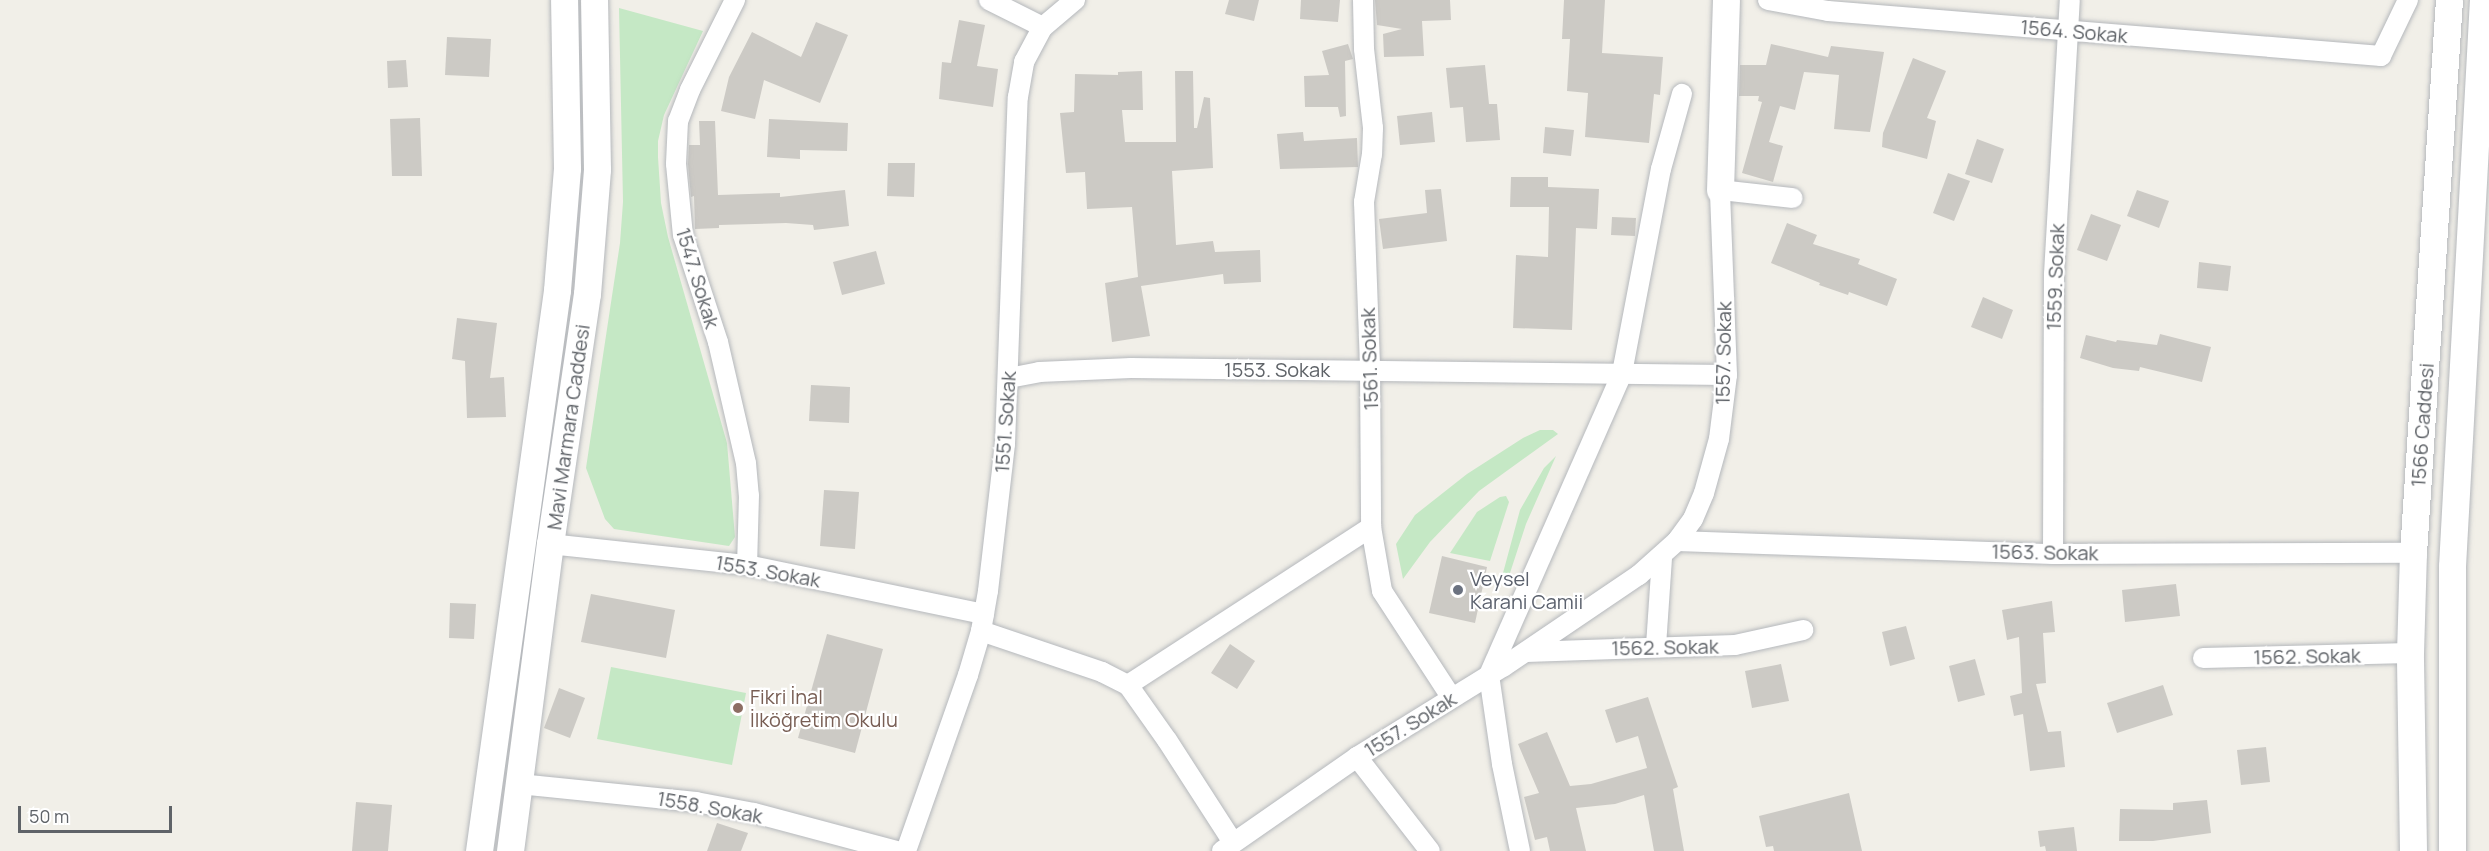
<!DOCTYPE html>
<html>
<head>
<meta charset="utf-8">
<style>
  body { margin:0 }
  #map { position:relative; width:2489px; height:851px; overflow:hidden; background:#f1efe8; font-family:Manrope,sans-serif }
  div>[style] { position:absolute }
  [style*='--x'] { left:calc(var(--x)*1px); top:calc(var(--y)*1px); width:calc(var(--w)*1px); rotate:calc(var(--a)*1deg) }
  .green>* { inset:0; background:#c5e8c5 }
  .building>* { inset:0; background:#cccac5 }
  .roads { filter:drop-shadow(0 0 2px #b5b8bc) drop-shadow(0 0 2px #b5b8bc) }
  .street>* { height:20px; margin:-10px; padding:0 10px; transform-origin:10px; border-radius:10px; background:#fff }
  .secondary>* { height:27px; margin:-13.5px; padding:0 13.5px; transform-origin:13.5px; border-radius:13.5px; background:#fff }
  .dots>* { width:16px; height:16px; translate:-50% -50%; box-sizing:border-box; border:3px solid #fff; border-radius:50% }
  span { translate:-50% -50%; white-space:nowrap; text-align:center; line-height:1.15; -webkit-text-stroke:4.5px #fff; paint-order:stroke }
  .street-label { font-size:20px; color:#5f6368 }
  .worship-label { font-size:20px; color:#5b616d }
  .left { translate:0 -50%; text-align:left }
  .education-label { font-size:20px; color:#785e54 }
  .scale { position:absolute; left:18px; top:806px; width:154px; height:27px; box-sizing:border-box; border:3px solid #5f6368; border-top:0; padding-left:8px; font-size:18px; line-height:21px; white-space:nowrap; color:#5f6368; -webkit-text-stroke:4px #fff; paint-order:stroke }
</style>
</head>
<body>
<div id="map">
  <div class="green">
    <i style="clip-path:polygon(619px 8px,703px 31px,664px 115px,658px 141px,658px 157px,661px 203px,668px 237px,727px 443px,735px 537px,729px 546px,614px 529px,605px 519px,586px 468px,620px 243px,623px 202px)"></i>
    <i style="clip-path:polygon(1540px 430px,1553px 430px,1558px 434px,1479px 491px,1430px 542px,1403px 579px,1396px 544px,1415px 515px,1467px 474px,1523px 438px)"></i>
    <i style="clip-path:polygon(1556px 456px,1526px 524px,1509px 576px,1503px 573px,1520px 510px,1544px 468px)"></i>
    <i style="clip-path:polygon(1506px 496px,1509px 502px,1490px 561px,1450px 553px,1477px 512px,1500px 497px)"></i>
    <i style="clip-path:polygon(611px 667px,746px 693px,732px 765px,597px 739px)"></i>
  </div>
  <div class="building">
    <i style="clip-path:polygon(1229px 0,1259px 0,1254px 21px,1225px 14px)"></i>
    <i style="clip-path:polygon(1301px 0,1340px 0,1338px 22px,1300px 19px)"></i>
    <i style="clip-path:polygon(1375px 0,1450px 0,1451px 20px,1422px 21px,1424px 56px,1384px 57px,1383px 34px,1402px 29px,1377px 25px)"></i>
    <i style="clip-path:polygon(1564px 0,1605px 0,1602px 53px,1663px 57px,1660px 95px,1654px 94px,1649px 143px,1585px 137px,1588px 93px,1567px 91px,1570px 39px,1562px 39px)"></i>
    <i style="clip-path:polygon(959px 20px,985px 25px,977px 66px,998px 69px,993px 107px,939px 99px,942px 62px,951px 63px)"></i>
    <i style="clip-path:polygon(816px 22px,848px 35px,820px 103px,764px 80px,755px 119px,721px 111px,729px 77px,752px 32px,801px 57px)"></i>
    <i style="clip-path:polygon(447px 37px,491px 39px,489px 77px,445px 75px)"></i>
    <i style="clip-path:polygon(1348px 44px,1353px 59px,1345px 61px,1346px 116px,1340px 117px,1338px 107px,1305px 107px,1304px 76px,1329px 75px,1322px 51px)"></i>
    <i style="clip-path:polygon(1771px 44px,1828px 57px,1831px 46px,1884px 52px,1870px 132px,1834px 129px,1839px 75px,1804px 72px,1795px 110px,1780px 106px,1769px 142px,1783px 146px,1773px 182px,1742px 173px,1762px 102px,1758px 101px,1759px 96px,1739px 96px,1740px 65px,1766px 65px)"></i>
    <i style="clip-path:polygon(1913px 58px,1946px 71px,1927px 118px,1936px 121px,1927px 159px,1882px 147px,1883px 133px)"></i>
    <i style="clip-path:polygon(406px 60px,408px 87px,388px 88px,387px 61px)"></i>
    <i style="clip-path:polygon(1485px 65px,1489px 104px,1497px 104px,1500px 140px,1466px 142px,1463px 107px,1450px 108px,1446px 68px)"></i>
    <i style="clip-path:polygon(1142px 71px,1143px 110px,1122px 110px,1125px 142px,1176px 142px,1175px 71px,1193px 71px,1194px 128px,1197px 128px,1204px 97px,1210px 98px,1213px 168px,1172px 171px,1176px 245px,1213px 241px,1215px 252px,1260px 250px,1261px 282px,1224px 284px,1223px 274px,1141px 286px,1150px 336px,1112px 342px,1105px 283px,1138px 277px,1132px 207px,1087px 209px,1085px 172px,1066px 173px,1060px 113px,1074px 112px,1075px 74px,1118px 75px,1118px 72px)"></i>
    <i style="clip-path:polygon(1432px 112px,1435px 142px,1400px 145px,1397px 116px)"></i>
    <i style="clip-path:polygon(420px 118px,422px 176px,392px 176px,390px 119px)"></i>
    <i style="clip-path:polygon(769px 119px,848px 123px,847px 151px,800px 150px,800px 159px,767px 157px)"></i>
    <i style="clip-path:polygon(699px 121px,715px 121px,718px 195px,780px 193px,780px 197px,845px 190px,849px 226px,814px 230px,813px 225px,786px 223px,719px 225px,719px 228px,695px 229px,694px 196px,691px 197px,688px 164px,689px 145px,700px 145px)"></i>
    <i style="clip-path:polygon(1545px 127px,1574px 130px,1571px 156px,1543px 153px)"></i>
    <i style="clip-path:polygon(1303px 132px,1304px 141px,1357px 138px,1358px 167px,1280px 169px,1277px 134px)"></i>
    <i style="clip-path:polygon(1977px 139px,2004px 149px,1992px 183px,1965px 174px)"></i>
    <i style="clip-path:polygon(888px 163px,915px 163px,914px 197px,887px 196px)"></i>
    <i style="clip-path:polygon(1948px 173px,1970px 181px,1954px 221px,1933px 213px)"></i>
    <i style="clip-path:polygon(1511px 177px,1548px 177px,1548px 187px,1599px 189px,1597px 229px,1576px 228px,1572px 330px,1513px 328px,1516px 255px,1548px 257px,1549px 207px,1510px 207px)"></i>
    <i style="clip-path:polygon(1441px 189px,1447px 241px,1383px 249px,1379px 219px,1427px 213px,1425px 190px)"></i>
    <i style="clip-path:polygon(2137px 190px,2169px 201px,2159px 228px,2127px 216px)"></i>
    <i style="clip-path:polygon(2091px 214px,2121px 225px,2107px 261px,2077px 250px)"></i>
    <i style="clip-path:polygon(1612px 217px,1636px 218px,1635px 236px,1611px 235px)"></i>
    <i style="clip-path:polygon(1787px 223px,1817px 235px,1813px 244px,1860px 259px,1858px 264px,1897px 279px,1887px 306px,1849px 292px,1848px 295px,1819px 285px,1820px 283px,1771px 263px)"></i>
    <i style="clip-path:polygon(876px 251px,885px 284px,842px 295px,833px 262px)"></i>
    <i style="clip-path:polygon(2199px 262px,2231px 266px,2228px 291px,2197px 288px)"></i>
    <i style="clip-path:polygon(1983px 297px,2013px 310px,2002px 339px,1971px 327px)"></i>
    <i style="clip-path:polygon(457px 318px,497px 323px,490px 378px,504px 377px,506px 417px,467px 418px,465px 361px,452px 359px)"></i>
    <i style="clip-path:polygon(2160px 334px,2211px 347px,2202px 382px,2140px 367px,2139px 371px,2113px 368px,2080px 358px,2086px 335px,2116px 342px,2117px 340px,2157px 345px)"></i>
    <i style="clip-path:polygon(811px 385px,850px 387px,849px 423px,809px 421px)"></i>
    <i style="clip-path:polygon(824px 490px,859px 492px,855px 549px,820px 546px)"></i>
    <i style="clip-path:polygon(1442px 556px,1487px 567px,1475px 623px,1429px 613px)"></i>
    <i style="clip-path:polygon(2176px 584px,2180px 616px,2125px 622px,2122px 590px)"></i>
    <i style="clip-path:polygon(591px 594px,675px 610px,666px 658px,581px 642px)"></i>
    <i style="clip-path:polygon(2052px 601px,2055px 632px,2043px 633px,2046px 683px,2036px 684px,2048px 732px,2061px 731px,2065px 767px,2030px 771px,2023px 714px,2014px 716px,2010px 696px,2022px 693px,2019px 637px,2007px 640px,2002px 610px)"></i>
    <i style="clip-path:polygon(450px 603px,476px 604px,474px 639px,449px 638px)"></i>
    <i style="clip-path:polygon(1906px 626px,1915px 659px,1890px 666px,1882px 632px)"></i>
    <i style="clip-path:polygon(827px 634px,883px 649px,855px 753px,798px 738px)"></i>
    <i style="clip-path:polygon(1230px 644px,1255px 661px,1237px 689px,1211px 673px)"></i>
    <i style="clip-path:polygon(1975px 659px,1985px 695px,1958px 702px,1949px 666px)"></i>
    <i style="clip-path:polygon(1781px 664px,1789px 701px,1752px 708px,1745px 671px)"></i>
    <i style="clip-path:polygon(2163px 685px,2173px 715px,2117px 733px,2107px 703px)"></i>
    <i style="clip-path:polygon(559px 688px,585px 698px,570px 738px,544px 728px)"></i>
    <i style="clip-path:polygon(1648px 697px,1678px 787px,1673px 789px,1684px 851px,1654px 851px,1644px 795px,1615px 804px,1576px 808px,1586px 851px,1550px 851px,1547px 837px,1535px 840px,1524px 797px,1539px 793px,1518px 744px,1547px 732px,1570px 786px,1591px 784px,1647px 768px,1638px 736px,1616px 743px,1605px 710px)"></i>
    <i style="clip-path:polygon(2266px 747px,2270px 782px,2241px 785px,2237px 750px)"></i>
    <i style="clip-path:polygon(1849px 793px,1862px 851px,1774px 851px,1773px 846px,1766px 847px,1759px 816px)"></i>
    <i style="clip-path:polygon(2207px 800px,2211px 833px,2153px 841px,2119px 841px,2120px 809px,2173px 810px,2173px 803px)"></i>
    <i style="clip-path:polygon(356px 802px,392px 805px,388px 851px,352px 851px)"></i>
    <i style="clip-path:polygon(717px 823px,748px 833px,741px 851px,707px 851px)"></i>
    <i style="clip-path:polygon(2074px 827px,2077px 851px,2046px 851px,2045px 846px,2040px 847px,2038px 831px)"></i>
  </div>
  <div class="roads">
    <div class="street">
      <i style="--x:735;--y:0;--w:101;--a:116.6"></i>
      <i style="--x:690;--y:90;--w:33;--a:111"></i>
      <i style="--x:678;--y:121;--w:43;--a:92.7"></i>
      <i style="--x:676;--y:164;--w:71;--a:84.4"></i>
      <i style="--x:683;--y:235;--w:113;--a:71.9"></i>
      <i style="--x:718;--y:342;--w:124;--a:77"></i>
      <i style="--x:746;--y:463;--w:32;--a:85"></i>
      <i style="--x:749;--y:495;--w:70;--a:91.6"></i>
      <i style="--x:989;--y:0;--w:60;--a:26.6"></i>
      <i style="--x:1363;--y:0;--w:49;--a:88.8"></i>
      <i style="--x:1364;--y:49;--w:80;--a:83.5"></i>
      <i style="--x:1373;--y:128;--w:26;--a:92"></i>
      <i style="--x:1372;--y:154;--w:49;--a:99.5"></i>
      <i style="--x:1364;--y:202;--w:167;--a:87.9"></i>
      <i style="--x:1370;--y:369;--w:158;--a:89.6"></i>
      <i style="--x:1371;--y:527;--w:65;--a:80.2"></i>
      <i style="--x:1382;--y:591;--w:126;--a:56.9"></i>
      <i style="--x:1768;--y:0;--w:61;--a:10.4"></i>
      <i style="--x:1828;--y:11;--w:555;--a:4.65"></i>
      <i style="--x:2381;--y:56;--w:62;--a:-64.3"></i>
      <i style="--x:1009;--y:378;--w:31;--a:-11"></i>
      <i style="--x:1039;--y:372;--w:92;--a:-2.5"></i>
      <i style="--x:1131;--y:368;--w:596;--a:0.67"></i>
      <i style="--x:1677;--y:541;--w:376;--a:2"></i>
      <i style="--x:2053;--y:554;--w:360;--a:-0.2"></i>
      <i style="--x:550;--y:544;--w:198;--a:6.1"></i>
      <i style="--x:747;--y:565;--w:242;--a:11.7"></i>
      <i style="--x:2053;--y:554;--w:280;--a:-89.8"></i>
      <i style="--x:2054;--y:274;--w:274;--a:-86.7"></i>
      <i style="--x:981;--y:631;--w:128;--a:18.7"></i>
      <i style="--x:1102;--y:672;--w:29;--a:27"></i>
      <i style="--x:1128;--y:685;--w:67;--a:54.7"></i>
      <i style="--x:1167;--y:740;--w:120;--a:57.2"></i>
      <i style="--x:1656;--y:646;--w:89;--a:-86.1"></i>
      <i style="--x:1526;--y:652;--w:209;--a:-1.9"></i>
      <i style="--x:1735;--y:645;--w:70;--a:-12.4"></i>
      <i style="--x:2203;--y:658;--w:207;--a:-1.4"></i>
      <i style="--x:1128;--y:685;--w:290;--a:-33"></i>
      <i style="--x:1357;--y:757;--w:119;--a:52.2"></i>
      <i style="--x:519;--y:784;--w:178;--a:5.8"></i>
      <i style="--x:696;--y:802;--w:59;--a:10.7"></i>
      <i style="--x:754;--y:813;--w:148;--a:14.9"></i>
      <i style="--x:906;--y:851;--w:187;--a:-70.6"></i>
      <i style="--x:968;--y:675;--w:46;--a:-73.5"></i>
      <i style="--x:981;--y:631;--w:41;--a:-80.1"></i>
      <i style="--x:988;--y:591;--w:148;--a:-83.4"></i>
      <i style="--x:1005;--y:444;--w:347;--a:-87.9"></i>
      <i style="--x:1018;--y:97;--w:36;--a:-80"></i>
      <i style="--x:1024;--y:62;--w:40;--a:-62"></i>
      <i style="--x:1043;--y:27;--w:42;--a:-40.2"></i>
      <i style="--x:1222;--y:851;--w:165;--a:-34.8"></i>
      <i style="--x:1357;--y:757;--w:172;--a:-31.7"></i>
      <i style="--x:1503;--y:667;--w:164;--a:-34.1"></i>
      <i style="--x:1639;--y:575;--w:51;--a:-41.8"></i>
      <i style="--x:1677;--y:541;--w:27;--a:-54"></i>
      <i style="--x:1693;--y:519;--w:28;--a:-67"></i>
      <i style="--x:1704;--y:493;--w:56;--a:-74.5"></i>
      <i style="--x:1719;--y:439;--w:64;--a:-82.9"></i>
      <i style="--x:1727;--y:375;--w:185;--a:-92.2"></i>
      <i style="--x:1720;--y:190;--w:73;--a:6.3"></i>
      <i style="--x:1520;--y:851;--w:89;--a:-101.7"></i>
      <i style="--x:1502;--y:764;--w:90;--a:-98.3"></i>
      <i style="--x:1489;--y:675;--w:330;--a:-66.2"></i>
      <i style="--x:1622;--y:373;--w:208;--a:-79.2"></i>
      <i style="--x:1661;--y:169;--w:78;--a:-74.4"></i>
    </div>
    <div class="secondary">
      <i style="--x:1720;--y:190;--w:190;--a:-88.2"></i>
      <i style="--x:479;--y:851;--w:566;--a:-82.08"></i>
      <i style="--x:557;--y:290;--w:122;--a:-85.3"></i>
      <i style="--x:567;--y:168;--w:168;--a:-91"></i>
      <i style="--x:510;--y:851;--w:310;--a:-82.6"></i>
      <i style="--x:550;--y:544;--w:253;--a:-81.6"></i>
      <i style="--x:587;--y:294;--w:125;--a:-85.4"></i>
      <i style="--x:597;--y:169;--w:169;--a:-91"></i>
      <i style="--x:2413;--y:851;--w:198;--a:-90.9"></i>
      <i style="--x:2410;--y:653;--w:100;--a:-88.3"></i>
      <i style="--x:2413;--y:553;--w:554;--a:-86.28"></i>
      <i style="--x:2452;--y:851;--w:285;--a:-90"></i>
      <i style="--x:2452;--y:566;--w:567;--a:-86.87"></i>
    </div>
  </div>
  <div class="dots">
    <i style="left:1458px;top:590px;background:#6b7280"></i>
    <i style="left:738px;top:708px;background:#8d6e63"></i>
  </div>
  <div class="street-label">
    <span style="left:2074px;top:31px;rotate:5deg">1564. Sokak</span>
    <span style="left:2055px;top:277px;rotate:-88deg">1559. Sokak</span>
    <span style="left:698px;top:278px;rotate:73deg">1547. Sokak</span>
    <span style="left:1723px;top:353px;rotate:-89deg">1557. Sokak</span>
    <span style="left:1369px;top:359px;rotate:-92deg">1561. Sokak</span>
    <span style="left:1277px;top:369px">1553. Sokak</span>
    <span style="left:1005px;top:422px;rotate:-86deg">1551. Sokak</span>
    <span style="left:2422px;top:425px;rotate:-86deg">1566 Caddesi</span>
    <span style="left:568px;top:427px;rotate:-82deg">Mavi Marmara Caddesi</span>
    <span style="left:2045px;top:552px;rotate:1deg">1563. Sokak</span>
    <span style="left:768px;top:571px;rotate:10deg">1553. Sokak</span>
    <span style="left:1665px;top:647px;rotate:-1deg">1562. Sokak</span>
    <span style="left:2307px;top:656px;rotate:-1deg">1562. Sokak</span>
    <span style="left:1410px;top:724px;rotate:-32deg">1557. Sokak</span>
    <span style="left:710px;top:807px;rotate:10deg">1558. Sokak</span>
  </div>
  <div class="worship-label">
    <span class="left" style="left:1470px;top:590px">Veysel<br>Karani Camii</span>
  </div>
  <div class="education-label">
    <span class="left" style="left:750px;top:708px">Fikri İnal<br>İlköğretim Okulu</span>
  </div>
  <div class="scale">50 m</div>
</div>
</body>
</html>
